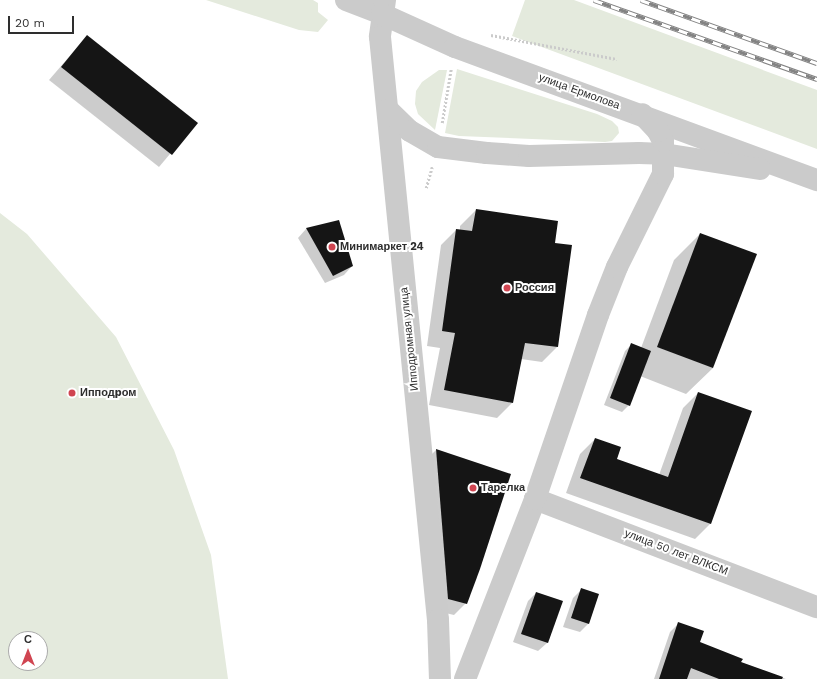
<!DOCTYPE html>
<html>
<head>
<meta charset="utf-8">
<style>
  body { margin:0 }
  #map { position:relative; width:817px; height:679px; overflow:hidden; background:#fff; font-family:"Work Sans",sans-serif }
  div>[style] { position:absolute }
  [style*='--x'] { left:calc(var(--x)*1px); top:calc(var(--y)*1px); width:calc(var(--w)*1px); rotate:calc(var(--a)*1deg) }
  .green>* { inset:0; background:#e4eadd }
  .shadow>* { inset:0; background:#0003 }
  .building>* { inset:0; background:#151515 }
  .path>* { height:2.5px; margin-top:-1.25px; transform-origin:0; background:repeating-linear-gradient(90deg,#cbcbcb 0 2px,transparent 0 4px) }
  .minor>* { height:22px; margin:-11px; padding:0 11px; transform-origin:11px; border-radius:11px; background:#cbcbcb }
  .tertiary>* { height:22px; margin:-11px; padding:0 11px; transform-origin:11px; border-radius:11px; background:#cbcbcb }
  .rail>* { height:4.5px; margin-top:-2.25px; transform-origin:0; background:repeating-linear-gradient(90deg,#fff 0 9px,#838383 0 18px); box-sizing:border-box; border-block:1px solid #838383 }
  .dots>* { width:11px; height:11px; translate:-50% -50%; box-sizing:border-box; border:2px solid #fff; border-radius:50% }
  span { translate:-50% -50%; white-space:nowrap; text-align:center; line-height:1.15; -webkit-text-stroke:4px #fff; paint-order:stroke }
  .street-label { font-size:11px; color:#2e2e2e }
  .poi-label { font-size:11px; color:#2e2e2e; font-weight:700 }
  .left { translate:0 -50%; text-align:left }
  .north { position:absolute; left:8px; top:631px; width:40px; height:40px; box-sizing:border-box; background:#fff; border:1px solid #ababab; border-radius:50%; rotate:0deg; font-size:11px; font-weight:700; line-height:16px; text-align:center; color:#2e2e2e }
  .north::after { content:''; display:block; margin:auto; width:14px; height:18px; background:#d04551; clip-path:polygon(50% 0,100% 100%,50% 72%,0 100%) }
  .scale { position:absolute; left:8px; top:16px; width:66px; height:18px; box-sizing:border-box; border:2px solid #2e2e2e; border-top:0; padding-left:5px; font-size:12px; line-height:14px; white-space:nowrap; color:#2e2e2e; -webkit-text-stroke:3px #fff; paint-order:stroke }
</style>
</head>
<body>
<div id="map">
  <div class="green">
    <i style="clip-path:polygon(206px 0,313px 0,318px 3px,318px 12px,328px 20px,318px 32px,299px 30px)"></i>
    <i style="clip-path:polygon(525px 0,574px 0,817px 90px,817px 149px,512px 36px)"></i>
    <i style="clip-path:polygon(457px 69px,597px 114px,612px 121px,618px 127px,619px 133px,612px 141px,605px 142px,459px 136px,445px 133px)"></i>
    <i style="clip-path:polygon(439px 70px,447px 70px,435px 130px,418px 114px,415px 104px,416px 91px,422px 82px)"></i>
    <i style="clip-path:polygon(evenodd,0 213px,27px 234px,116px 337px,174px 450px,211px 555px,228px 679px,0 679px,0 213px,16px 639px,40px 639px,40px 663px,16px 663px,16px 639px)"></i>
  </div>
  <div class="shadow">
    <i style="clip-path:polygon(87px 36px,196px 123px,159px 167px,49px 80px)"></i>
    <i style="clip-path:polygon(476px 210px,554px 243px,557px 347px,542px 362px,521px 359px,512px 403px,497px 418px,429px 405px,440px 348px,427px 346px,441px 245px,456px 230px,460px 231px,460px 226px)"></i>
    <i style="clip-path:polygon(338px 221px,352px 266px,344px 275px,325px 283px,298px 238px,306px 229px)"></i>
    <i style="clip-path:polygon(700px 234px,713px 368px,686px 394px,640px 376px,629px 405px,622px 412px,604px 405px,625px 351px,632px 344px,641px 348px,674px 260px)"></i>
    <i style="clip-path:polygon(698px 393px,710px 524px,695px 539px,566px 493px,580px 454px,595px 439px,616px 459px,659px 475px,683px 408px)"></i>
    <i style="clip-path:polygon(436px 450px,466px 603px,454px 615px,437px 611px,424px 462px)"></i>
    <i style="clip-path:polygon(582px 589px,598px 595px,588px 624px,580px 632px,563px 627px,573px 598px)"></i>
    <i style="clip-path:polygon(536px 593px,561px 602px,547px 643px,538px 651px,513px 642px,528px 601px)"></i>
    <i style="clip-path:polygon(679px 623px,699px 642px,740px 662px,786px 679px,654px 679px,670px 632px)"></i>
  </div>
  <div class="building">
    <i style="clip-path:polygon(87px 35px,198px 123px,172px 155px,61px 67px)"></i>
    <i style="clip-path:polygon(476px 209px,558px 221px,555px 243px,572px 245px,558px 347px,525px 343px,513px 403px,444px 390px,455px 333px,442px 331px,456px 229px,472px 231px)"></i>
    <i style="clip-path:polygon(339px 220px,353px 266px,333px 276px,306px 228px)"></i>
    <i style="clip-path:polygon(700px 233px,757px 254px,713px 368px,657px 347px)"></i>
    <i style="clip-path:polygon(631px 343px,651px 351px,630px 406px,610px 398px)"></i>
    <i style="clip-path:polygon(698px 392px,752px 411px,711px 524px,580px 478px,595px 438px,621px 447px,617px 459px,668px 477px)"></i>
    <i style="clip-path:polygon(436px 449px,511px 474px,480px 569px,467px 604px,448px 599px)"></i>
    <i style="clip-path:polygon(581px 588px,599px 594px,589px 624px,571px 618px)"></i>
    <i style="clip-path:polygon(536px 592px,563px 601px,548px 643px,521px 634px)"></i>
    <i style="clip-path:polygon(678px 622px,704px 631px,700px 642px,743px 659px,741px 662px,783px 677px,782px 679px,719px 679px,691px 668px,687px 679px,659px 679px)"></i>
  </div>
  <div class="path">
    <i style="--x:491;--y:35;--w:128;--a:10.8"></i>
    <i style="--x:442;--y:123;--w:55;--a:-80.5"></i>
    <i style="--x:426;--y:188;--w:22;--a:-74"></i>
  </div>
  <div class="minor">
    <i style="--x:346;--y:0;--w:39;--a:21"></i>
    <i style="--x:535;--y:499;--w:302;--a:21"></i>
  </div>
  <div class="tertiary">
    <i style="--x:385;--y:0;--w:37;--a:98"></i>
    <i style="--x:380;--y:37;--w:586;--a:84.32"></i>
    <i style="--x:438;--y:620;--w:59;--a:88.1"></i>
    <i style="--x:382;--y:14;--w:80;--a:24.3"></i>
    <i style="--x:455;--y:47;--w:386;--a:20.2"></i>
    <i style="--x:388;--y:110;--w:30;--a:44"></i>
    <i style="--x:410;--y:131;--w:32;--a:30"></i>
    <i style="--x:438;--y:147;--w:49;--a:7"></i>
    <i style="--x:487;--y:153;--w:42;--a:4.1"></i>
    <i style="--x:529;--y:156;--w:110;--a:-1.6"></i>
    <i style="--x:639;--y:153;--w:25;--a:2"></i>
    <i style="--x:664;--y:154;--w:97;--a:8.9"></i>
    <i style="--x:465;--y:679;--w:193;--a:-68.7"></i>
    <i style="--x:535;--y:499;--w:194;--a:-71.1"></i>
    <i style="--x:598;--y:315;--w:52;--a:-68.4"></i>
    <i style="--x:617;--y:267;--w:104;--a:-63.7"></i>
    <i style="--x:663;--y:174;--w:33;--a:-90"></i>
    <i style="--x:663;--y:141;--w:11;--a:-117"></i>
    <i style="--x:658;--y:131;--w:23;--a:-133"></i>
  </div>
  <div class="rail">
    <i style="--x:594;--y:0;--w:237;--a:19.5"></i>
    <i style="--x:641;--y:0;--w:187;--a:19.7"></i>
  </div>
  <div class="dots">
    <i style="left:332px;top:247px;background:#d04551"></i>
    <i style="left:507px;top:288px;background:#d04551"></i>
    <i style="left:72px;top:393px;background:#d04551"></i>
    <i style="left:473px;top:488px;background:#d04551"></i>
  </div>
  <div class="street-label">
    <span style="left:579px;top:92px;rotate:20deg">улица Ермолова</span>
    <span style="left:410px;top:339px;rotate:-96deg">Ипподромная улица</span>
    <span style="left:676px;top:553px;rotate:21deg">улица 50 лет ВЛКСМ</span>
  </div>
  <div class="poi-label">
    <span class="left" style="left:340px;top:247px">Минимаркет 24</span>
    <span class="left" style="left:515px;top:288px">Россия</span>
    <span class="left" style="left:80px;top:393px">Ипподpом</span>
    <span class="left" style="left:481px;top:488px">Тарелка</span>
  </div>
  <div class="north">С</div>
  <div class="scale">20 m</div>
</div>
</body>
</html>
